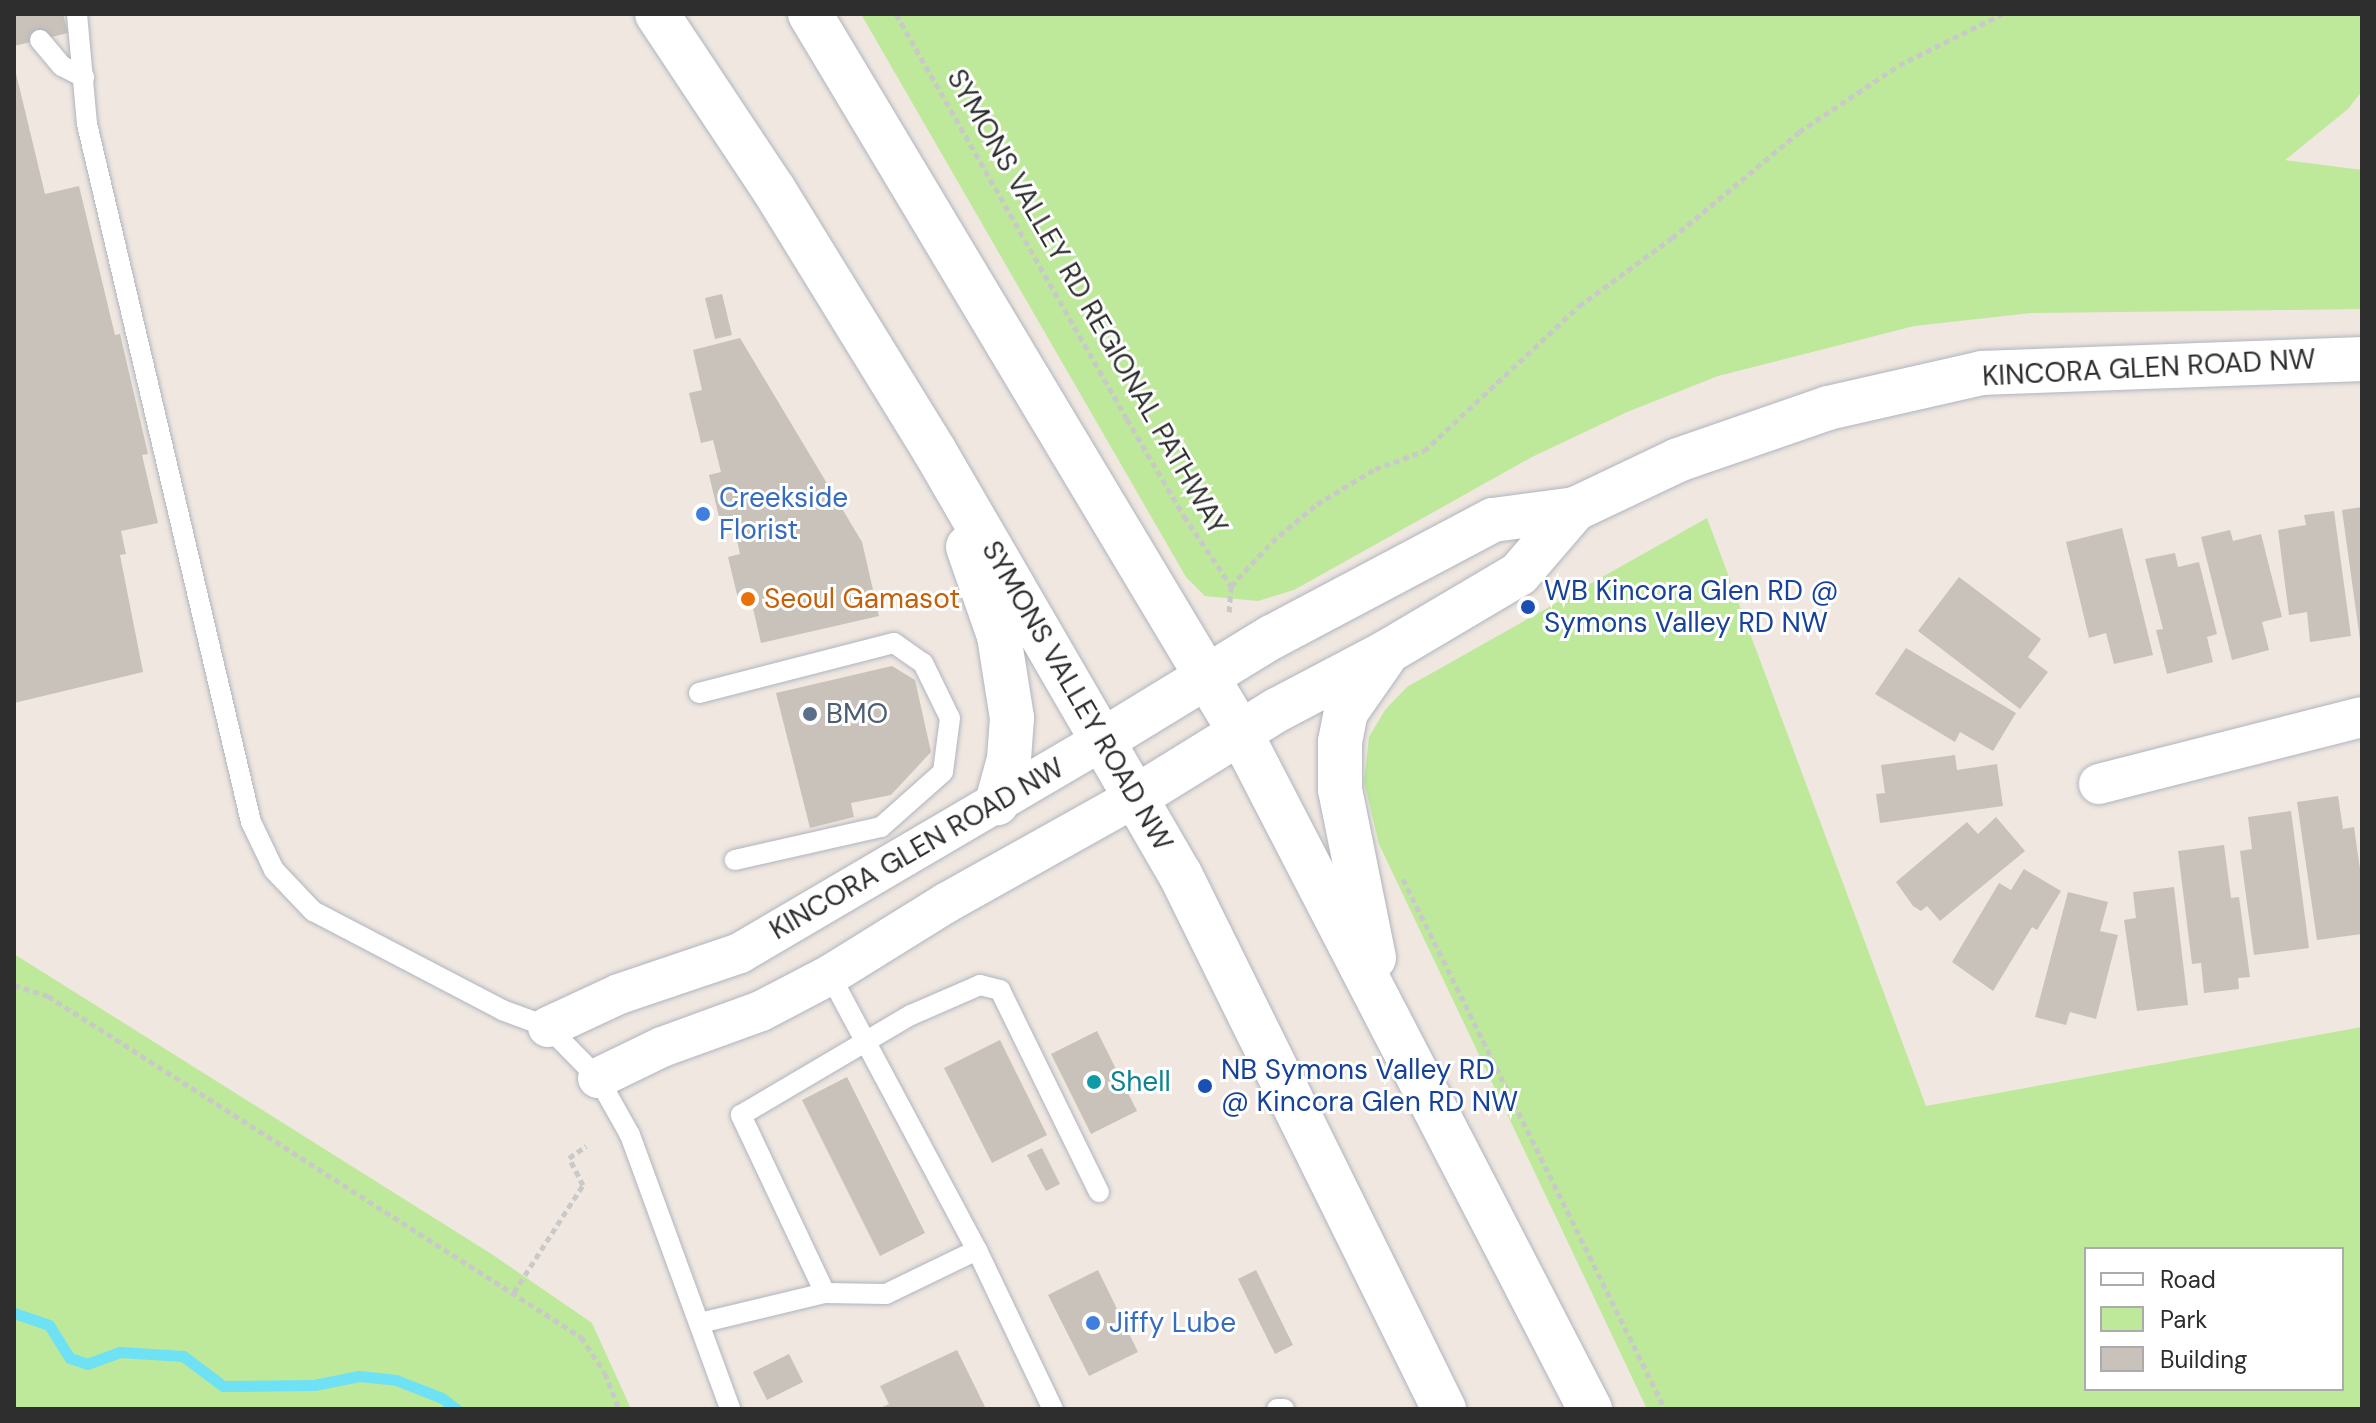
<!DOCTYPE html>
<html>
<head>
<meta charset="utf-8">
<style>
  body { margin:0 }
  #map { position:relative; width:2376px; height:1423px; overflow:hidden; background:#efe7e0; font-family:"DM Sans",sans-serif }
  div>[style] { position:absolute }
  [style*='--x'] { left:calc(var(--x)*1px); top:calc(var(--y)*1px); width:calc(var(--w)*1px); rotate:calc(var(--a)*1deg) }
  .green>* { inset:0; background:#bee89a }
  .stream>* { height:11px; margin:-5.5px; padding:0 5.5px; transform-origin:5.5px; border-radius:5.5px; background:#6fe1f5 }
  .building>* { inset:0; background:#c8c2bb }
  .path>* { height:5px; margin-top:-2.5px; transform-origin:0; background:repeating-linear-gradient(90deg,#c9c9c9 0 6px,transparent 0 10px) }
  .roads { filter:drop-shadow(0 0 2px #b0b4be) drop-shadow(0 0 2px #b0b4be) }
  .lane>* { height:20px; margin:-10px; padding:0 10px; transform-origin:10px; border-radius:10px; background:#fff }
  .street>* { height:40px; margin:-20px; padding:0 20px; transform-origin:20px; border-radius:20px; background:#fff }
  .secondary>* { height:44px; margin:-22px; padding:0 22px; transform-origin:22px; border-radius:22px; background:#fff }
  .dots>* { width:22px; height:22px; translate:-50% -50%; box-sizing:border-box; border:4px solid #fff; border-radius:50% }
  span { translate:-50% -50%; white-space:nowrap; text-align:center; line-height:1.15; -webkit-text-stroke:6px #fff; paint-order:stroke }
  .street-label { font-size:28px; color:#2e2e2e }
  .shop-label { font-size:28px; color:#366cbe }
  .left { translate:0 -50%; text-align:left }
  .transit-label { font-size:28px; color:#164399 }
  .food-label { font-size:28px; color:#c56008 }
  .service-label { font-size:28px; color:#4e5e75 }
  .culture-label { font-size:28px; color:#0d838f }
  .frame { position:absolute; inset:0; border:16px solid #2e2e2e; pointer-events:none }
  .legend { position:absolute; left:2084px; top:1247px; width:260px; height:144px; box-sizing:border-box; background:#fff; border:2px solid #ababab; margin:0; padding:10px 14px; list-style:none; font-size:24px; color:#2e2e2e }
  .legend li { display:flex; align-items:center; gap:16px; height:40px }
  .legend b { width:40px; border:2px solid #ababab }
</style>
</head>
<body>
<div id="map">
  <div class="green">
    <i style="clip-path:polygon(861px 14px,2362px 14px,2362px 91px,2348px 109px,2285px 160px,2362px 170px,2362px 309px,2031px 313px,1914px 326px,1718px 376px,1627px 412px,1532px 457px,1294px 590px,1258px 601px,1205px 596px,1186px 577px)"></i>
    <i style="clip-path:polygon(evenodd,1707px 518px,1926px 1106px,2362px 1027px,2362px 1409px,1647px 1409px,1379px 844px,1364px 782px,1369px 737px,1385px 710px,1407px 687px,1707px 518px,2086px 1249px,2342px 1249px,2342px 1389px,2086px 1389px,2086px 1249px)"></i>
    <i style="clip-path:polygon(14px 954px,493px 1255px,592px 1323px,631px 1409px,14px 1409px)"></i>
  </div>
  <div class="stream">
    <i style="--x:14;--y:1313;--w:37;--a:19"></i>
    <i style="--x:49;--y:1325;--w:39;--a:58"></i>
    <i style="--x:70;--y:1358;--w:18;--a:19"></i>
    <i style="--x:87;--y:1364;--w:35;--a:-20"></i>
    <i style="--x:120;--y:1352;--w:63;--a:3.6"></i>
    <i style="--x:183;--y:1356;--w:50;--a:36.9"></i>
    <i style="--x:223;--y:1386;--w:91;--a:-0.6"></i>
    <i style="--x:314;--y:1385;--w:46;--a:-11.3"></i>
    <i style="--x:359;--y:1376;--w:37;--a:6"></i>
    <i style="--x:396;--y:1380;--w:49;--a:21.4"></i>
    <i style="--x:442;--y:1398;--w:18;--a:38"></i>
  </div>
  <div class="building">
    <i style="clip-path:polygon(14px 14px,63px 14px,68px 33px,14px 46px)"></i>
    <i style="clip-path:polygon(14px 65px,45px 194px,79px 186px,115px 335px,120px 334px,148px 454px,142px 455px,158px 523px,121px 531px,126px 554px,120px 555px,143px 672px,14px 703px)"></i>
    <i style="clip-path:polygon(722px 294px,732px 335px,715px 339px,705px 298px)"></i>
    <i style="clip-path:polygon(740px 338px,862px 542px,879px 616px,761px 643px,752px 604px,740px 607px,728px 557px,740px 554px,733px 522px,721px 525px,709px 475px,721px 472px,713px 440px,701px 443px,689px 393px,702px 390px,693px 350px)"></i>
    <i style="clip-path:polygon(2362px 507px,2362px 640px,2360px 640px,2342px 510px)"></i>
    <i style="clip-path:polygon(2334px 511px,2351px 636px,2310px 642px,2307px 612px,2289px 615px,2278px 530px,2306px 525px,2304px 515px)"></i>
    <i style="clip-path:polygon(2122px 528px,2153px 655px,2114px 664px,2106px 633px,2089px 638px,2066px 542px)"></i>
    <i style="clip-path:polygon(2230px 530px,2233px 541px,2261px 534px,2282px 617px,2262px 622px,2269px 650px,2232px 660px,2201px 537px)"></i>
    <i style="clip-path:polygon(2175px 553px,2178px 567px,2199px 562px,2217px 634px,2207px 637px,2213px 662px,2167px 674px,2156px 630px,2163px 629px,2145px 559px)"></i>
    <i style="clip-path:polygon(1959px 577px,2041px 639px,2028px 657px,2048px 672px,2020px 709px,1918px 631px)"></i>
    <i style="clip-path:polygon(1906px 648px,2016px 713px,1993px 751px,1960px 732px,1955px 742px,1875px 694px)"></i>
    <i style="clip-path:polygon(892px 666px,915px 680px,931px 752px,891px 795px,851px 803px,854px 817px,810px 828px,776px 693px)"></i>
    <i style="clip-path:polygon(1955px 755px,1957px 770px,1997px 764px,2003px 806px,1880px 823px,1876px 794px,1885px 793px,1881px 765px)"></i>
    <i style="clip-path:polygon(2338px 796px,2343px 829px,2354px 827px,2362px 883px,2362px 934px,2317px 940px,2297px 802px)"></i>
    <i style="clip-path:polygon(2291px 811px,2309px 948px,2254px 955px,2240px 851px,2252px 849px,2248px 817px)"></i>
    <i style="clip-path:polygon(1996px 817px,2025px 851px,1940px 921px,1927px 906px,1921px 911px,1913px 906px,1896px 882px,1967px 822px,1978px 834px)"></i>
    <i style="clip-path:polygon(2224px 845px,2231px 898px,2239px 897px,2250px 977px,2238px 978px,2239px 989px,2204px 993px,2201px 963px,2192px 964px,2178px 851px)"></i>
    <i style="clip-path:polygon(2024px 869px,2061px 891px,2037px 930px,2032px 927px,1993px 991px,1952px 962px,1999px 883px,2011px 890px)"></i>
    <i style="clip-path:polygon(2174px 887px,2188px 1005px,2137px 1011px,2124px 920px,2136px 918px,2133px 892px)"></i>
    <i style="clip-path:polygon(2068px 892px,2108px 902px,2100px 931px,2118px 935px,2096px 1019px,2070px 1012px,2066px 1025px,2035px 1017px)"></i>
    <i style="clip-path:polygon(1097px 1031px,1137px 1111px,1091px 1134px,1051px 1054px)"></i>
    <i style="clip-path:polygon(1000px 1040px,1047px 1135px,992px 1163px,944px 1068px)"></i>
    <i style="clip-path:polygon(847px 1077px,925px 1233px,880px 1256px,802px 1100px)"></i>
    <i style="clip-path:polygon(1042px 1148px,1060px 1184px,1046px 1191px,1027px 1155px)"></i>
    <i style="clip-path:polygon(1098px 1270px,1138px 1352px,1089px 1376px,1048px 1295px)"></i>
    <i style="clip-path:polygon(1256px 1270px,1293px 1345px,1275px 1354px,1238px 1279px)"></i>
    <i style="clip-path:polygon(957px 1350px,986px 1409px,878px 1409px,889px 1404px,880px 1386px)"></i>
    <i style="clip-path:polygon(789px 1354px,803px 1382px,767px 1400px,753px 1372px)"></i>
  </div>
  <div class="path">
    <i style="--x:896;--y:14;--w:466;--a:60.3"></i>
    <i style="--x:1127;--y:419;--w:113;--a:59.6"></i>
    <i style="--x:1184;--y:516;--w:84;--a:56.1"></i>
    <i style="--x:1231;--y:586;--w:27;--a:94"></i>
    <i style="--x:1231;--y:586;--w:60;--a:-47"></i>
    <i style="--x:1272;--y:542;--w:59;--a:-40.2"></i>
    <i style="--x:1317;--y:504;--w:68;--a:-31.1"></i>
    <i style="--x:1375;--y:469;--w:52;--a:-20.2"></i>
    <i style="--x:1424;--y:451;--w:212;--a:-43.1"></i>
    <i style="--x:1579;--y:306;--w:115;--a:-36.2"></i>
    <i style="--x:1672;--y:238;--w:165;--a:-39.8"></i>
    <i style="--x:1799;--y:132;--w:120;--a:-33.8"></i>
    <i style="--x:1899;--y:65;--w:115;--a:-26.3"></i>
    <i style="--x:1403;--y:879;--w:591;--a:63.69"></i>
    <i style="--x:14;--y:985;--w:36;--a:18"></i>
    <i style="--x:48;--y:996;--w:633;--a:32.61"></i>
    <i style="--x:581;--y:1337;--w:43;--a:56.3"></i>
    <i style="--x:605;--y:1373;--w:39;--a:69"></i>
    <i style="--x:514;--y:1292;--w:127;--a:-57.2"></i>
    <i style="--x:583;--y:1185;--w:30;--a:-117"></i>
    <i style="--x:569;--y:1158;--w:21;--a:-35"></i>
  </div>
  <div class="roads">
    <div class="lane">
      <i style="--x:77;--y:14;--w:110;--a:84.8"></i>
      <i style="--x:87;--y:124;--w:717;--a:76.78"></i>
      <i style="--x:251;--y:822;--w:53;--a:64.4"></i>
      <i style="--x:274;--y:870;--w:57;--a:46.4"></i>
      <i style="--x:313;--y:911;--w:213;--a:27.6"></i>
      <i style="--x:502;--y:1010;--w:49;--a:20.3"></i>
      <i style="--x:548;--y:1027;--w:71;--a:45.6"></i>
      <i style="--x:598;--y:1078;--w:65;--a:60.7"></i>
      <i style="--x:630;--y:1135;--w:292;--a:69.9"></i>
      <i style="--x:40;--y:40;--w:34;--a:50"></i>
      <i style="--x:62;--y:66;--w:25;--a:27"></i>
      <i style="--x:699;--y:693;--w:201;--a:-14.4"></i>
      <i style="--x:894;--y:643;--w:35;--a:35"></i>
      <i style="--x:923;--y:663;--w:61;--a:63.9"></i>
      <i style="--x:950;--y:718;--w:54;--a:97.4"></i>
      <i style="--x:943;--y:772;--w:83;--a:138.4"></i>
      <i style="--x:881;--y:827;--w:150;--a:167.3"></i>
      <i style="--x:830;--y:975;--w:312;--a:61.9"></i>
      <i style="--x:977;--y:1250;--w:176;--a:64.5"></i>
      <i style="--x:825;--y:1293;--w:197;--a:-115.3"></i>
      <i style="--x:741;--y:1115;--w:197;--a:-30.5"></i>
      <i style="--x:911;--y:1015;--w:75;--a:-23.5"></i>
      <i style="--x:980;--y:985;--w:21;--a:14"></i>
      <i style="--x:1000;--y:990;--w:225;--a:63.9"></i>
      <i style="--x:700;--y:1323;--w:129;--a:-13.5"></i>
      <i style="--x:825;--y:1293;--w:61;--a:0.9"></i>
      <i style="--x:886;--y:1294;--w:101;--a:-25.8"></i>
      <i style="--x:1277;--y:1409;--w:7;--a:0"></i>
    </div>
    <div class="street">
      <i style="--x:2099;--y:784;--w:271;--a:-14.3"></i>
      <i style="--x:548;--y:1027;--w:78;--a:-24.9"></i>
      <i style="--x:619;--y:994;--w:128;--a:-18.7"></i>
      <i style="--x:740;--y:953;--w:421;--a:-30.4"></i>
      <i style="--x:598;--y:1078;--w:71;--a:-25.8"></i>
      <i style="--x:662;--y:1047;--w:105;--a:-20"></i>
      <i style="--x:761;--y:1011;--w:78;--a:-27.6"></i>
      <i style="--x:830;--y:975;--w:137;--a:-31.8"></i>
      <i style="--x:946;--y:903;--w:218;--a:-29.2"></i>
    </div>
    <div class="secondary">
      <i style="--x:657;--y:14;--w:211;--a:56.4"></i>
      <i style="--x:774;--y:190;--w:305;--a:58.4"></i>
      <i style="--x:934;--y:450;--w:490;--a:59.9"></i>
      <i style="--x:1180;--y:874;--w:597;--a:63.74"></i>
      <i style="--x:810;--y:14;--w:839;--a:59.09"></i>
      <i style="--x:1241;--y:734;--w:760;--a:62.66"></i>
      <i style="--x:968;--y:547;--w:94;--a:70.8"></i>
      <i style="--x:999;--y:636;--w:83;--a:81"></i>
      <i style="--x:1012;--y:718;--w:41;--a:94.2"></i>
      <i style="--x:1009;--y:759;--w:46;--a:105.3"></i>
      <i style="--x:1103;--y:740;--w:198;--a:-31.4"></i>
      <i style="--x:1272;--y:637;--w:250;--a:-27.9"></i>
      <i style="--x:1493;--y:520;--w:83;--a:-7.6"></i>
      <i style="--x:1575;--y:509;--w:114;--a:-25.4"></i>
      <i style="--x:1678;--y:460;--w:159;--a:-19.1"></i>
      <i style="--x:1828;--y:408;--w:158;--a:-12.8"></i>
      <i style="--x:1982;--y:373;--w:380;--a:-2.1"></i>
      <i style="--x:1136;--y:797;--w:166;--a:-31.7"></i>
      <i style="--x:1277;--y:710;--w:124;--a:-27.8"></i>
      <i style="--x:1387;--y:652;--w:153;--a:-30.6"></i>
      <i style="--x:1519;--y:574;--w:86;--a:-49.3"></i>
      <i style="--x:1374;--y:958;--w:171;--a:-101.4"></i>
      <i style="--x:1340;--y:790;--w:48;--a:-90"></i>
      <i style="--x:1340;--y:742;--w:31;--a:-79"></i>
      <i style="--x:1346;--y:712;--w:65;--a:-55.1"></i>
    </div>
  </div>
  <div class="dots">
    <i style="left:703px;top:514px;background:#3f7fe0"></i>
    <i style="left:748px;top:599px;background:#e8710a"></i>
    <i style="left:1528px;top:607px;background:#1a4fb4"></i>
    <i style="left:810px;top:714px;background:#5c6f8a"></i>
    <i style="left:1094px;top:1082px;background:#0f9aa8"></i>
    <i style="left:1205px;top:1086px;background:#1a4fb4"></i>
    <i style="left:1093px;top:1323px;background:#3f7fe0"></i>
  </div>
  <div class="street-label">
    <span style="left:1087px;top:302px;rotate:60deg">SYMONS VALLEY RD REGIONAL PATHWAY</span>
    <span style="left:2149px;top:368px;rotate:-3deg">KINCORA GLEN ROAD NW</span>
    <span style="left:1077px;top:696px;rotate:60deg">SYMONS VALLEY ROAD NW</span>
    <span style="left:917px;top:849px;rotate:-30deg">KINCORA GLEN ROAD NW</span>
  </div>
  <div class="shop-label">
    <span class="left" style="left:719px;top:514px">Creekside<br>Florist</span>
    <span class="left" style="left:1109px;top:1323px">Jiffy Lube</span>
  </div>
  <div class="transit-label">
    <span class="left" style="left:1544px;top:607px">WB Kincora Glen RD @<br>Symons Valley RD NW</span>
    <span class="left" style="left:1221px;top:1086px">NB Symons Valley RD<br>@ Kincora Glen RD NW</span>
  </div>
  <div class="food-label">
    <span class="left" style="left:764px;top:599px">Seoul Gamasot</span>
  </div>
  <div class="service-label">
    <span class="left" style="left:826px;top:714px">BMO</span>
  </div>
  <div class="culture-label">
    <span class="left" style="left:1110px;top:1082px">Shell</span>
  </div>
  <div class="frame"></div>
  <ul class="legend">
  <li><b style="height:10px;background:#fff"></b>Road</li>
  <li><b style="height:22px;background:#bee89a"></b>Park</li>
  <li><b style="height:22px;background:#c8c2bb"></b>Building</li>
  </ul>
</div>
</body>
</html>
